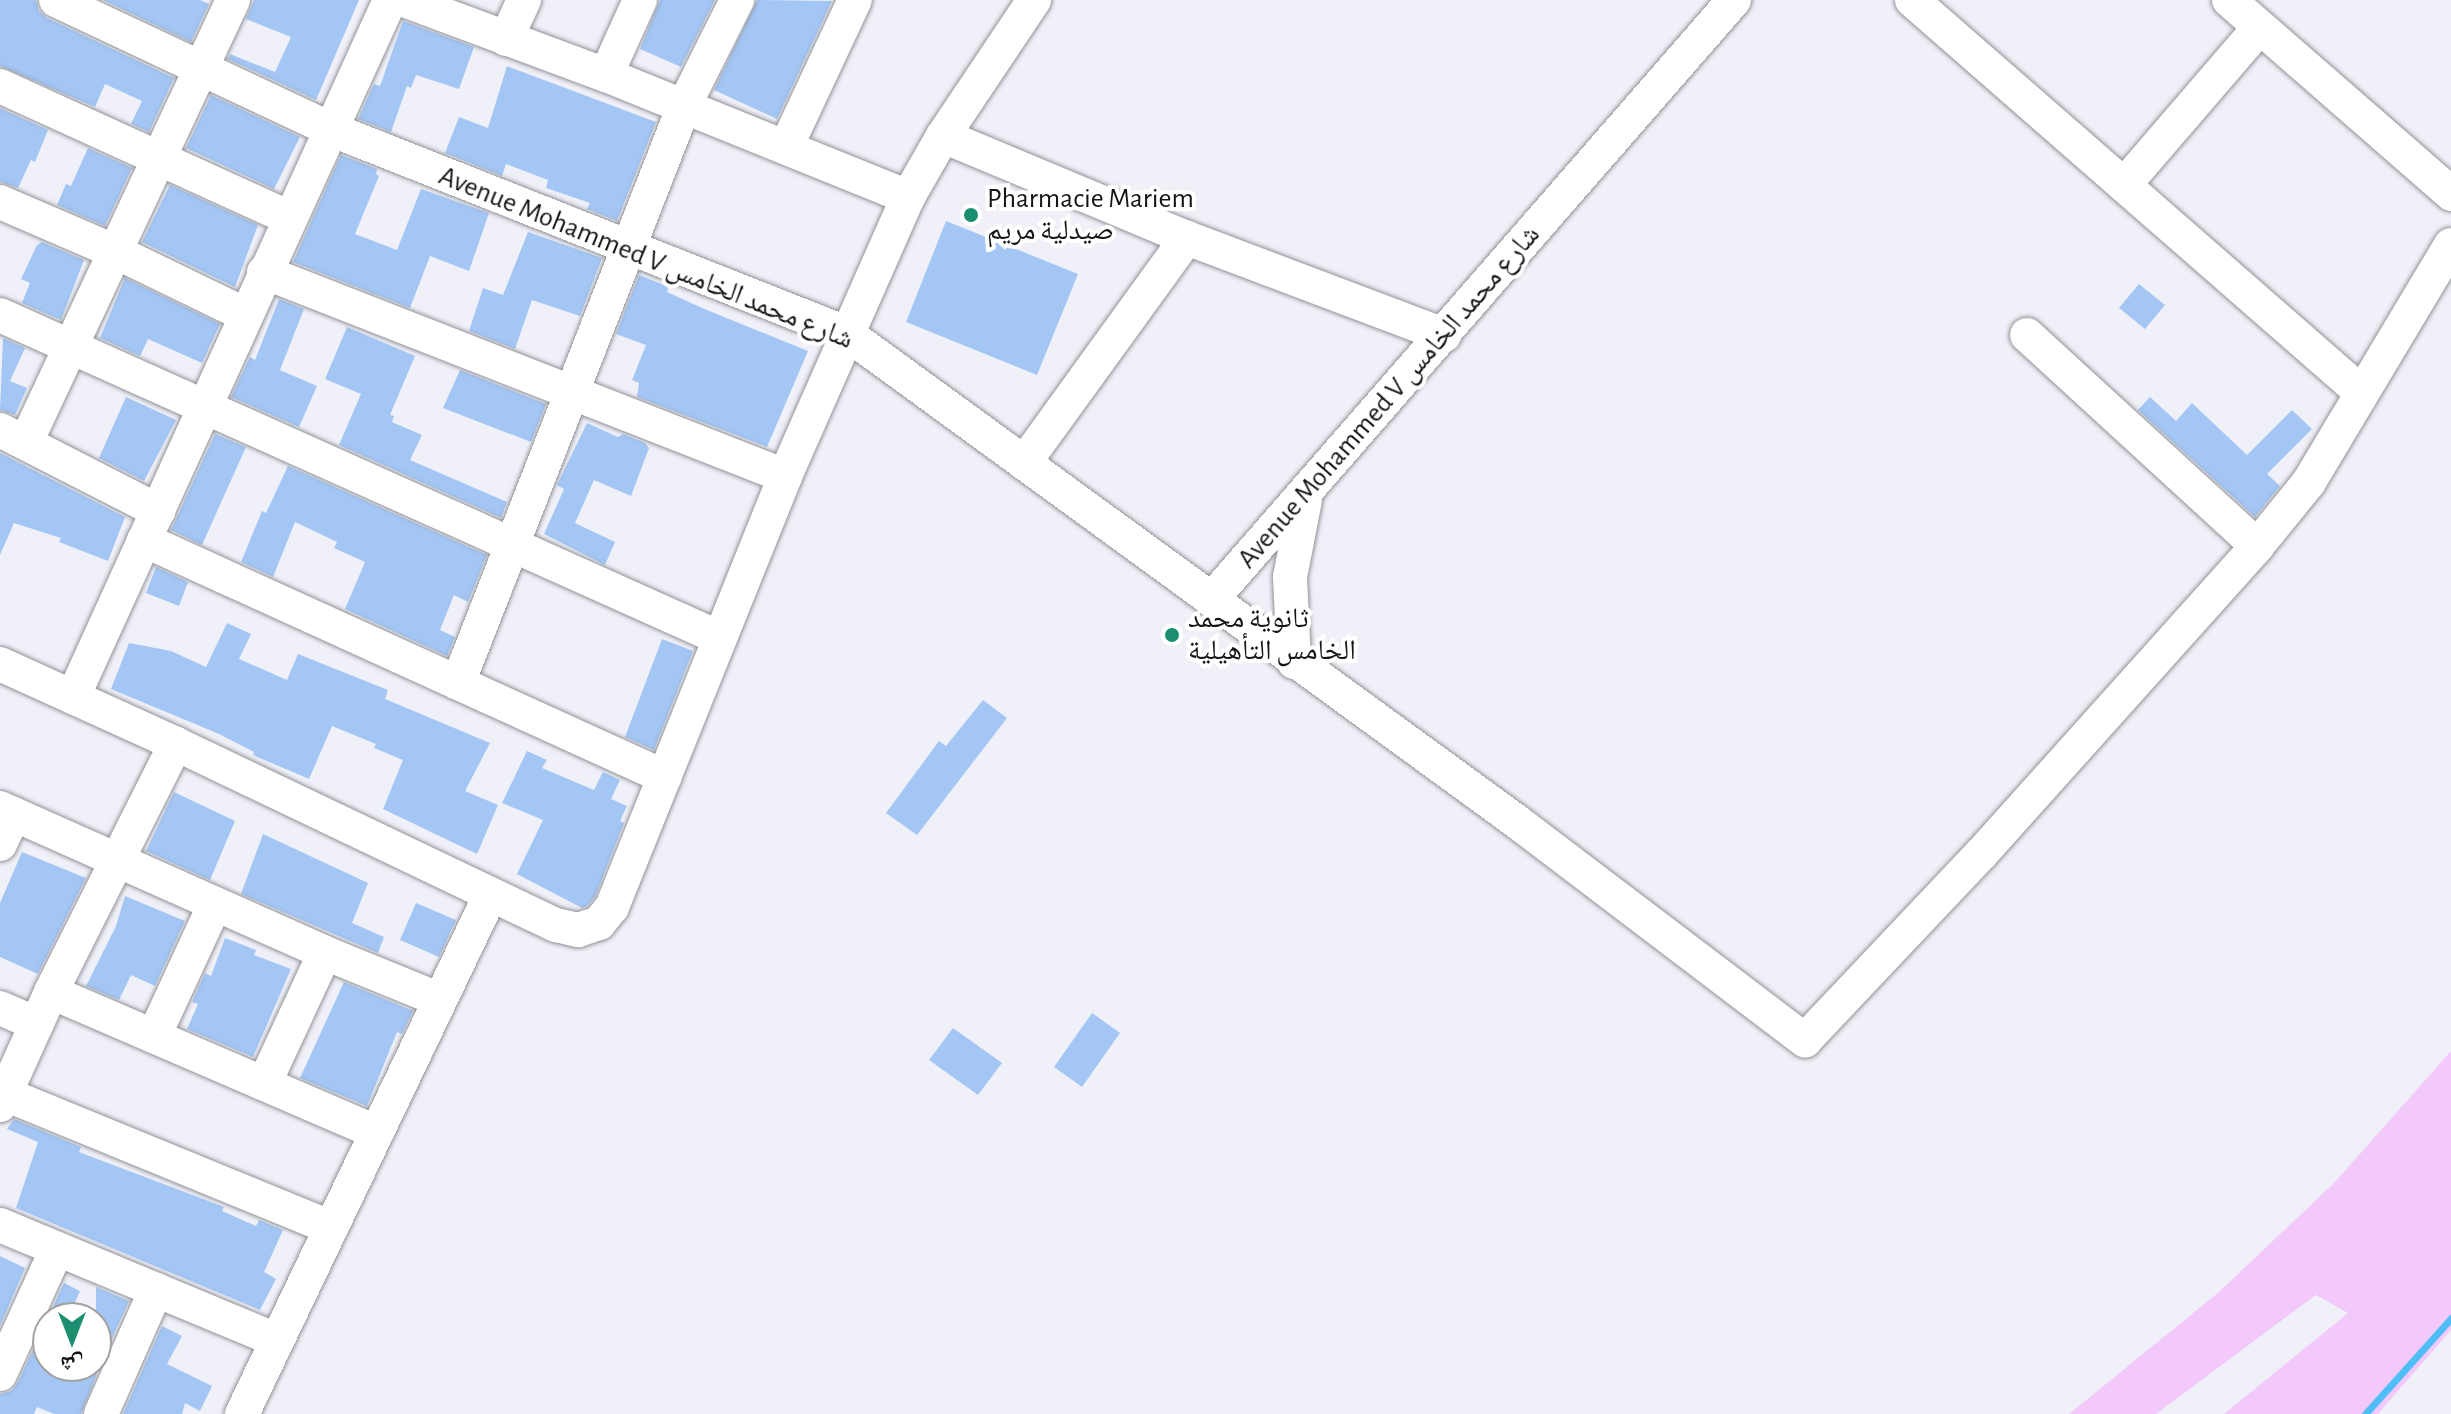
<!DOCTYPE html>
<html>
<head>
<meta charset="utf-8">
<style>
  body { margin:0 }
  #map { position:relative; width:2451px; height:1414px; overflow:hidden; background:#f0f1f8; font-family:"Alegreya Sans","Noto Naskh Arabic",sans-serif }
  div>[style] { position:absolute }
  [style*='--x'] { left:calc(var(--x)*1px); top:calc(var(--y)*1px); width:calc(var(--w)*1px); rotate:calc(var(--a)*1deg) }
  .green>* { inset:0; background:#f3c9fc }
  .stream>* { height:7px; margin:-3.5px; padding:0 3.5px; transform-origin:3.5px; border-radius:3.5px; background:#50bef6 }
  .building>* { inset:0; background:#a3c6f5 }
  .roads { filter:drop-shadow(0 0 2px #919398) drop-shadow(0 0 2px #919398) }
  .minor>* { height:34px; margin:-17px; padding:0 17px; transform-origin:17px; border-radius:17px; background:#fff }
  .dots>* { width:22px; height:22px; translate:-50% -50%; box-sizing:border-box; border:4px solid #fff; border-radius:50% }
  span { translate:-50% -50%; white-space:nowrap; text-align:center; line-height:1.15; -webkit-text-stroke:8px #fff; paint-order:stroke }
  .poi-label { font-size:28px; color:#151517 }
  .left { translate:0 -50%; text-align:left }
  .street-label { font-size:28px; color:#151517 }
  .north { position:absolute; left:32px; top:1302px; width:80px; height:80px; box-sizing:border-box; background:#fff; border:2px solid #a1a1a2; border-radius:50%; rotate:180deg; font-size:22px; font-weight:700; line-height:32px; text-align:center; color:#151517 }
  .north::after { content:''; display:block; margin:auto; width:28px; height:36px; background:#1b8e6f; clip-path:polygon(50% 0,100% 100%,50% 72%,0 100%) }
</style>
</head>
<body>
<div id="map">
  <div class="green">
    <i style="clip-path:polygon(2451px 1051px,2451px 1330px,2378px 1414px,2224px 1414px,2348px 1313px,2316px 1295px,2156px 1414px,2069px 1414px,2219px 1292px,2335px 1182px)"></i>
  </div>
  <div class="stream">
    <i style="--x:2365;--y:1414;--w:129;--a:-48.1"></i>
  </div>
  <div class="building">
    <i style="clip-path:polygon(0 0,36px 0,39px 11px,47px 18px,174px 78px,149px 132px,131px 124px,142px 101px,105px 84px,95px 107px,0 66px)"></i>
    <i style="clip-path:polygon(103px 0,200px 0,209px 4px,191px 42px)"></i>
    <i style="clip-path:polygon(254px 0,359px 0,316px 100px,228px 59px,230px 54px,275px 72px,291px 37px,246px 19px)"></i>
    <i style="clip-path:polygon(660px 0,715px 0,681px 67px,640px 49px)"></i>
    <i style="clip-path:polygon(757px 0,832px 1px,777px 119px,714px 90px)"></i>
    <i style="clip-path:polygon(403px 21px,474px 47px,459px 89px,416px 75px,411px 88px,407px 86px,391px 132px,358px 119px,374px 84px,380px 86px)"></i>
    <i style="clip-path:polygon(507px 66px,656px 122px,617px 221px,587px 209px,590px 203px,546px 188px,548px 180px,506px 164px,502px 176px,445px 153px,459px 117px,488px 128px)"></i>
    <i style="clip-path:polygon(211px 95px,300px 137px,274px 189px,186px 148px)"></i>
    <i style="clip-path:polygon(0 108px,48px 130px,35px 162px,31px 160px,18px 188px,0 182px)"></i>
    <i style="clip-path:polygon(88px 148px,132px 168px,105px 226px,57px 205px,66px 184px,71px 186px)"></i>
    <i style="clip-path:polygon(341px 155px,377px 169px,376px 174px,379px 176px,355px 234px,397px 250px,421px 189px,489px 213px,469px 271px,430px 256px,410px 308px,293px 262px)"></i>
    <i style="clip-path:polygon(170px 185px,258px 225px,235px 287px,142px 242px)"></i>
    <i style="clip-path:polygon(946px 221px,1078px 274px,1037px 375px,906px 322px)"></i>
    <i style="clip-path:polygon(528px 232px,602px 258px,580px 316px,532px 300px,515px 349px,469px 331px,483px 288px,503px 295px)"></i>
    <i style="clip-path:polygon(42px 242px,84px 260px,61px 320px,22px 303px,30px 283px,21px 279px,37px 245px)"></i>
    <i style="clip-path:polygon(639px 275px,669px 287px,667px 292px,702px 308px,808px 351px,767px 447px,637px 397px,639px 383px,632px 380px,646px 345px,616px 334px)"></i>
    <i style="clip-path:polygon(125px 278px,220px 324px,202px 363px,148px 339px,140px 356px,100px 338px)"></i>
    <i style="clip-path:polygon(2139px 284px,2165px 305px,2145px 329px,2119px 308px)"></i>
    <i style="clip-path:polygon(279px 299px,304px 309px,280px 370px,317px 386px,299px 427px,231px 397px,250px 357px,255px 360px)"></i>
    <i style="clip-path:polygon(347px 327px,415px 356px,390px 415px,394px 416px,392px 422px,422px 435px,410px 460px,507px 502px,501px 518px,339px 445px,361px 394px,325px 379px)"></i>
    <i style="clip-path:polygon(3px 338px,25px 348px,10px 381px,27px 388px,15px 415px,0 410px)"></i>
    <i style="clip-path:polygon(460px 370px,546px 404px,531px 442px,443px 408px)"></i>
    <i style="clip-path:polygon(126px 397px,176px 420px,144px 481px,99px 458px)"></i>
    <i style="clip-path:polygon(2150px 397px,2176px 421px,2192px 403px,2247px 455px,2292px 410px,2312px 429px,2267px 474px,2280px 486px,2255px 517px,2138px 410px)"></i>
    <i style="clip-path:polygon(587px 423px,618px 437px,623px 434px,645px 443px,649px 448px,631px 496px,594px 480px,575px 523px,615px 542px,605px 565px,544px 534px,564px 489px,557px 485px)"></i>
    <i style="clip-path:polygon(215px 434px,246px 447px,202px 545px,171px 530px)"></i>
    <i style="clip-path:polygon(0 453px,125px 517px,108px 561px,59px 542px,61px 538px,14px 523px,0 555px)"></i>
    <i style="clip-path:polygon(288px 466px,487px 555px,468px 602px,454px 595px,440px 630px,455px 637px,447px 656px,345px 609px,365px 562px,334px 548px,337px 542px,295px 522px,273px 577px,241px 562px,262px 511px,266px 513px)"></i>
    <i style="clip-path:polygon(156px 567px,188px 582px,179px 606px,146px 593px)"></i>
    <i style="clip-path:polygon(227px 623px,251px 634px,239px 659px,287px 680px,298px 654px,388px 690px,385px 699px,490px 743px,465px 791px,498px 805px,477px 854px,383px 809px,403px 760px,374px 748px,376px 744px,332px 726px,309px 779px,253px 755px,254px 752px,219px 734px,111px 689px,129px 643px,171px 651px,206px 667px)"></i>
    <i style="clip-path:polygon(662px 639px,693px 651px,654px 750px,625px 737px)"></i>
    <i style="clip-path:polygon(983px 700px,1007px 718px,917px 835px,886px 813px,939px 741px,946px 746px)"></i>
    <i style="clip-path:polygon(527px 751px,547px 760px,542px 768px,594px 790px,603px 772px,620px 780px,611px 799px,627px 806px,620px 821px,624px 823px,595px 897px,587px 906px,582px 908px,517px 874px,543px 820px,502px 803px)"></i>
    <i style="clip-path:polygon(174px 792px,235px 821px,210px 880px,146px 851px)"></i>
    <i style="clip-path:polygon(263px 834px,368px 883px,352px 923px,384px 937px,378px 953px,241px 894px)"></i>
    <i style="clip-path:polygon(22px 852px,86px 878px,38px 974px,0 957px,0 903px)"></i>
    <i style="clip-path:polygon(125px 896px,185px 921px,155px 986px,131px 975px,119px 1000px,86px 986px,116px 926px)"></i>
    <i style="clip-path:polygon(416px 903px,456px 920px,439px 957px,400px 940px)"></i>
    <i style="clip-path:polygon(225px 938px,256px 950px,254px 955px,291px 969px,253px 1057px,187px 1029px,198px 1004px,192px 1002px,205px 973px,211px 976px)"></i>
    <i style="clip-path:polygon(344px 982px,413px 1011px,402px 1034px,397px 1032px,367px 1106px,300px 1078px)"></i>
    <i style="clip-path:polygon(1092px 1013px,1120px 1033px,1082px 1087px,1054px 1067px)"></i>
    <i style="clip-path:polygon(953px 1028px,1002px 1063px,978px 1095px,929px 1060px)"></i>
    <i style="clip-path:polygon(14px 1119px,81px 1147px,79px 1152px,224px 1207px,222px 1211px,256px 1226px,259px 1220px,283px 1230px,264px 1272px,276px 1279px,260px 1310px,16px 1208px,38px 1142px,7px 1129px)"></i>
    <i style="clip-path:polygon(0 1256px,25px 1268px,0 1326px)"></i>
    <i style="clip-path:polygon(64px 1283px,80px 1291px,68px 1318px,48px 1318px,48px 1366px,75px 1366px,97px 1374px,81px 1414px,54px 1414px,37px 1407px,34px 1414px,0 1414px,0 1394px,11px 1391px,18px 1382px)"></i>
    <i style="clip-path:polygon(96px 1287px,129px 1301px,110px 1343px,96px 1338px)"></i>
    <i style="clip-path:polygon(162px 1326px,182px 1336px,167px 1364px,212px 1386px,200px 1411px,185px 1403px,182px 1414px,123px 1414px)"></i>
  </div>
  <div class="roads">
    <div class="minor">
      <i style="--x:56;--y:0;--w:303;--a:25.2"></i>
      <i style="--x:330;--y:129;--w:555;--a:21.57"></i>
      <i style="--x:846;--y:333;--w:829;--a:36.07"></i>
      <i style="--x:1516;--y:821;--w:363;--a:37.2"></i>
      <i style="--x:1805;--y:1040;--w:257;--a:-46.6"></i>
      <i style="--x:1982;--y:853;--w:412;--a:-48.1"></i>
      <i style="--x:2257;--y:546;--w:82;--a:-50.9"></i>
      <i style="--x:2309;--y:482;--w:276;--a:-59.1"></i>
      <i style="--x:404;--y:0;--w:215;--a:20.4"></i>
      <i style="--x:606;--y:75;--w:326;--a:22"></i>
      <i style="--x:1912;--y:0;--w:597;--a:41.13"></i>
      <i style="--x:2229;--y:0;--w:295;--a:41.1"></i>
      <i style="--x:506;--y:39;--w:43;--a:-65.2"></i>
      <i style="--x:606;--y:75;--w:82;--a:-65.6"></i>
      <i style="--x:0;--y:86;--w:319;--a:24.5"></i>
      <i style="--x:943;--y:136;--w:264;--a:22.7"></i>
      <i style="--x:1187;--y:238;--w:275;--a:20.7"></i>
      <i style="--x:786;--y:147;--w:162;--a:-64.9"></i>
      <i style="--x:2124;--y:185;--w:208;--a:-49.3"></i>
      <i style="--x:0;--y:202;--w:124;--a:23.3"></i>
      <i style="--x:114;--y:251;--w:144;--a:25.9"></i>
      <i style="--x:264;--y:272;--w:560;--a:21.38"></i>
      <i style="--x:0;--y:315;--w:789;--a:24.16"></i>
      <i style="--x:2027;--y:335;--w:312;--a:42.5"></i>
      <i style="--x:0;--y:430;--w:178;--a:27.1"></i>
      <i style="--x:26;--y:442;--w:488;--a:-64.9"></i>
      <i style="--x:1024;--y:463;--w:278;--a:-54.1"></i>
      <i style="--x:144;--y:540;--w:572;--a:24.46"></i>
      <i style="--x:1211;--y:600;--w:796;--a:-48.92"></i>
      <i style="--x:1294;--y:662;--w:85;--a:-92.7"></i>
      <i style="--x:1290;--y:577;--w:78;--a:-79"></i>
      <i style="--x:0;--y:664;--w:193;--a:24.4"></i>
      <i style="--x:176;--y:744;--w:421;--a:25.5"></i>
      <i style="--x:556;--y:925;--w:23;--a:13"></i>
      <i style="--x:578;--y:930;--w:22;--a:-18"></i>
      <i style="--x:599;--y:923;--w:21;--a:-51"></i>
      <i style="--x:612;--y:907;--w:464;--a:-68.1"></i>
      <i style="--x:785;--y:476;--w:305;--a:-66.2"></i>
      <i style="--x:908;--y:197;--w:70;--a:-60.2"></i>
      <i style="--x:943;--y:136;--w:164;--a:-56.2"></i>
      <i style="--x:458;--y:683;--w:620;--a:-68.61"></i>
      <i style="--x:684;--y:106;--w:119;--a:-63.4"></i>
      <i style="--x:73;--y:697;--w:766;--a:-65.54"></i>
      <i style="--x:0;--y:808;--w:356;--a:24"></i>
      <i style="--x:325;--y:953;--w:124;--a:22.2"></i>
      <i style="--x:0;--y:844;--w:33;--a:-65"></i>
      <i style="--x:51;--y:992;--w:354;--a:23.3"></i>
      <i style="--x:0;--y:1008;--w:40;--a:23.4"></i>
      <i style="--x:154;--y:1036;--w:145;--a:-65.2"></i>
      <i style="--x:265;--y:1082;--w:142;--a:-65.1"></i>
      <i style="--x:5;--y:1094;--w:352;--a:22.3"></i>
      <i style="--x:0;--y:1105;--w:124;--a:-65.7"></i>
      <i style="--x:51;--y:992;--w:278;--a:-63.3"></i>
      <i style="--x:0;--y:1225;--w:299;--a:22.6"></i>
      <i style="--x:0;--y:1374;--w:137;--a:-65.5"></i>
      <i style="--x:101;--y:1414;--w:136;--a:-66.1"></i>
      <i style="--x:242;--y:1414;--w:574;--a:-64.42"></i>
    </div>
  </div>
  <div class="dots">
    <i style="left:971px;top:215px;background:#1b8e6f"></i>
    <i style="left:1172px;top:635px;background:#1b8e6f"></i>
  </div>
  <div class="poi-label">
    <span class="left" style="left:987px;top:215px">Pharmacie Mariem<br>صيدلية مريم</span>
    <span class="left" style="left:1188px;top:635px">ثانوية محمد<br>الخامس التأهيلية</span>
  </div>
  <div class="street-label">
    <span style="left:646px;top:258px;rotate:22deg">Avenue Mohammed V شارع محمد الخامس</span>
    <span style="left:1389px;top:397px;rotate:-49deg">Avenue Mohammed V شارع محمد الخامس</span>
  </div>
  <div class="north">ش</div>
</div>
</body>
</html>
